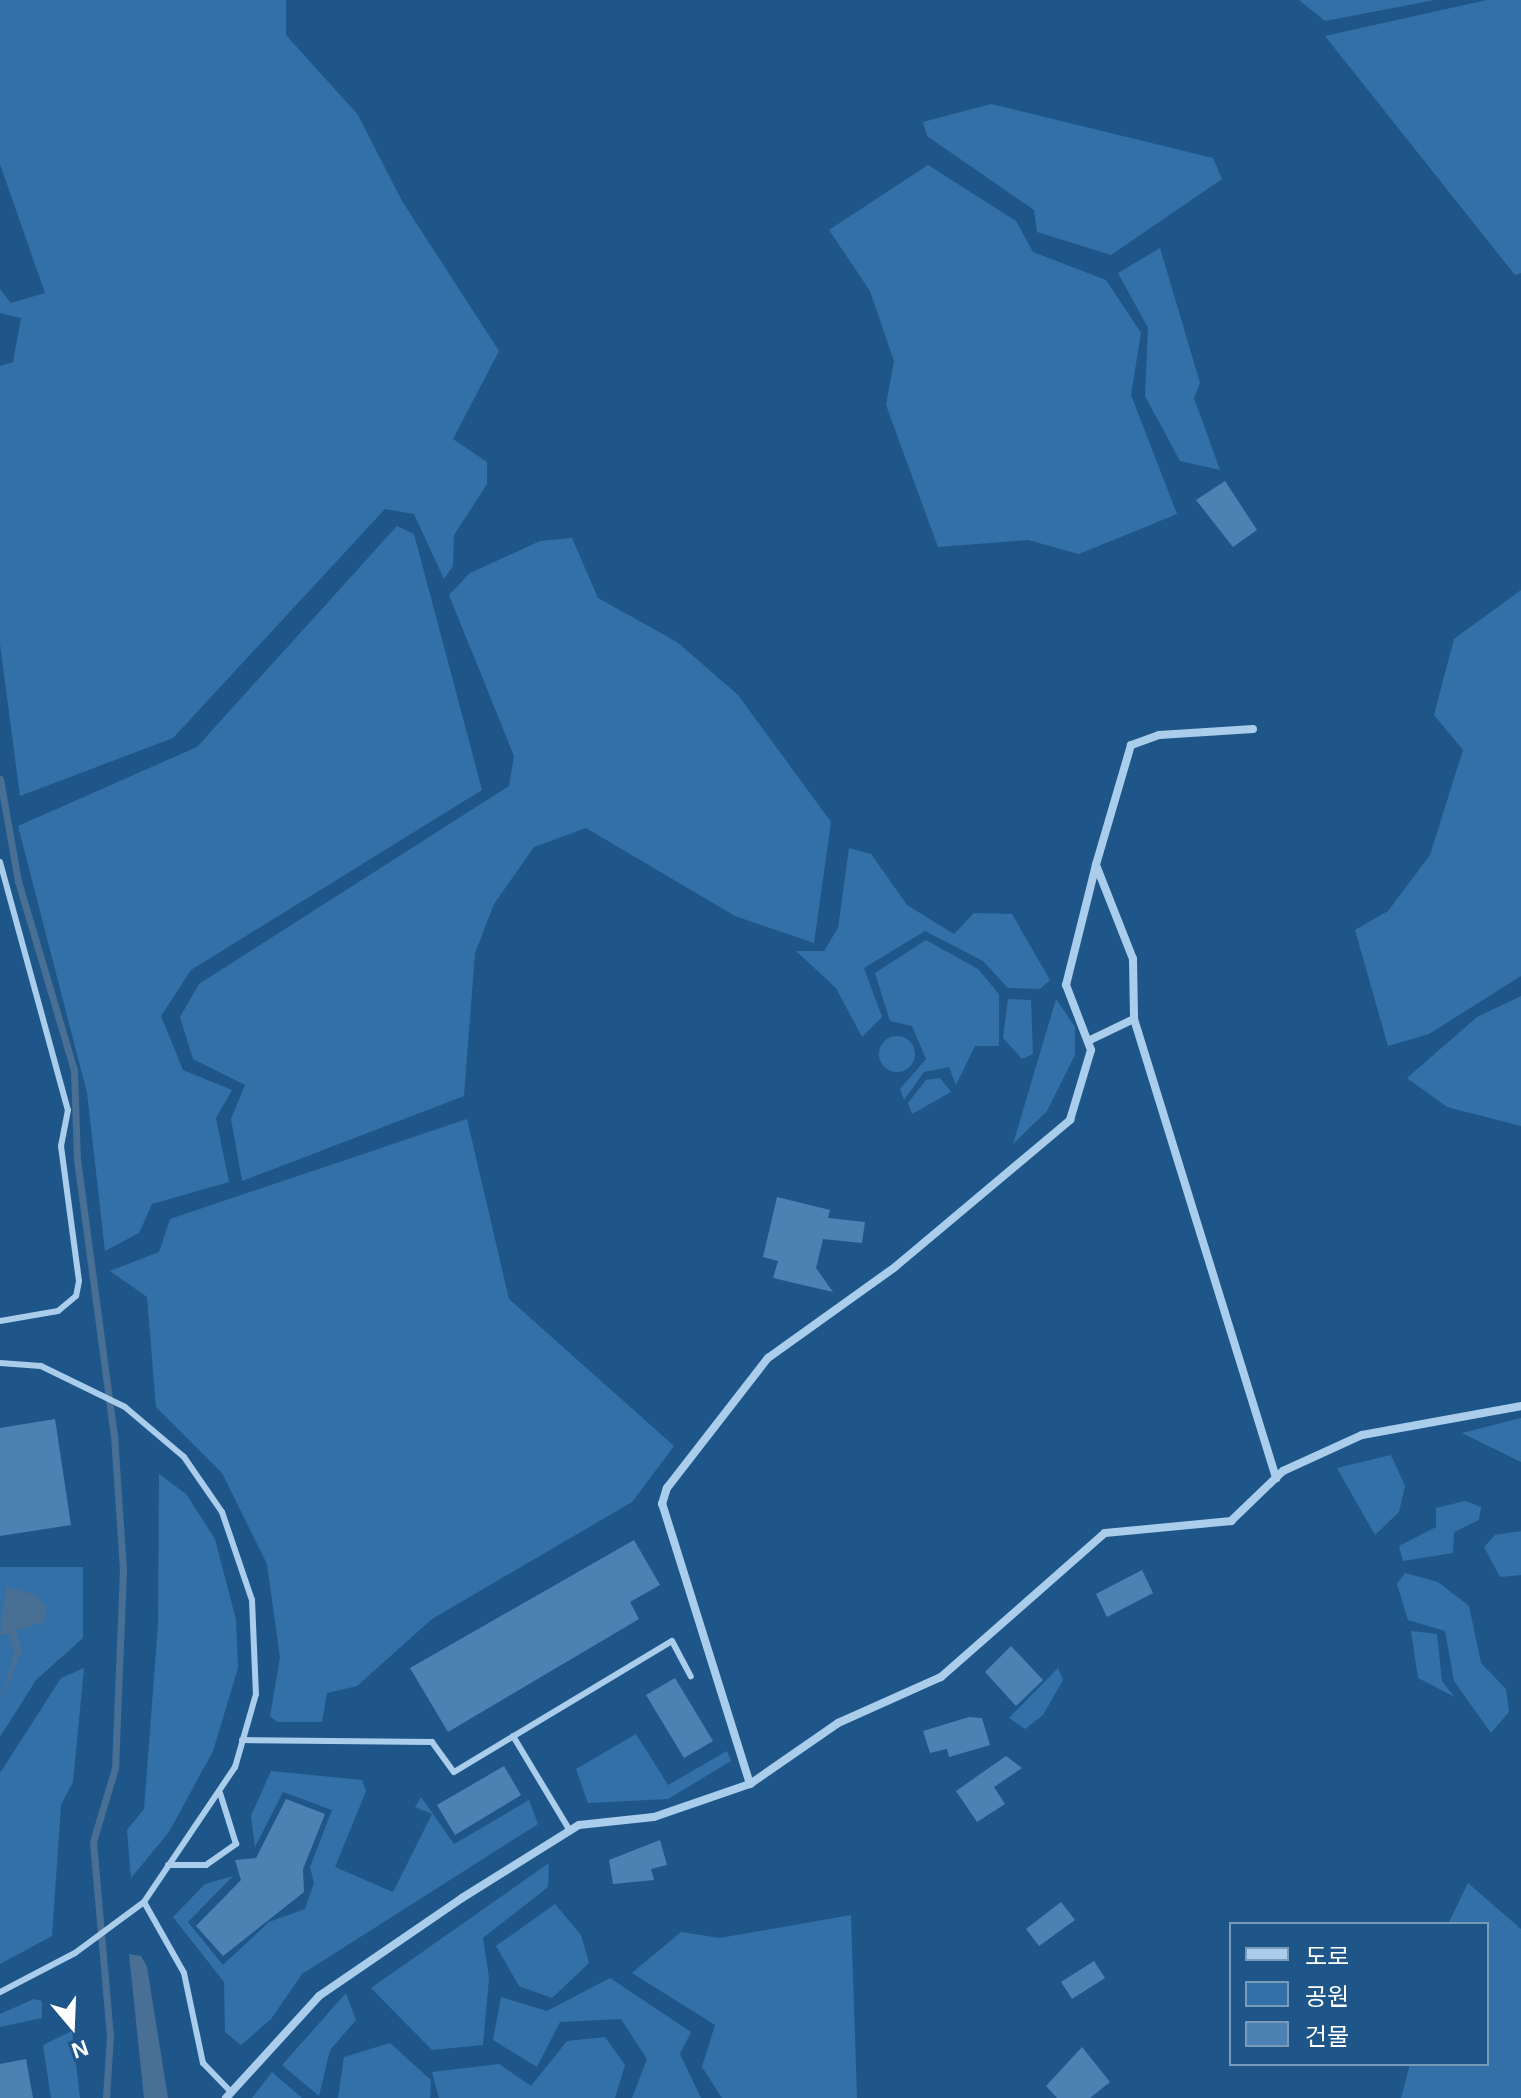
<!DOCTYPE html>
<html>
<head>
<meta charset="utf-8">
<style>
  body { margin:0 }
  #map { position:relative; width:1521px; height:2098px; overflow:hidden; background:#1f568a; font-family:Helvetica,"Noto Sans KR",sans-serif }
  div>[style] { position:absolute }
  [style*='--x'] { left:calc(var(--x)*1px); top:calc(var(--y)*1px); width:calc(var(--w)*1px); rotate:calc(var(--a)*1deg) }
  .green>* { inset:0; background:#3370a7 }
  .round { border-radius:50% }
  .water>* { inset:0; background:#496f94 }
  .stream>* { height:7px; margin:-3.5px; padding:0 3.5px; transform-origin:3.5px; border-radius:3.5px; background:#496f94 }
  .building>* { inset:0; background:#4c82b3 }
  .service>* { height:6px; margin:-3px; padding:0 3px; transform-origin:3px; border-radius:3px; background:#aacdeb }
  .minor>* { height:8px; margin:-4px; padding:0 4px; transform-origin:4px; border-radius:4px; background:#aacdeb }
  span { translate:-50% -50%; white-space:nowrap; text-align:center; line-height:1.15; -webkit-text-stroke:8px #1f568a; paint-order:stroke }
  .legend { position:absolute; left:1229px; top:1922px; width:260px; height:144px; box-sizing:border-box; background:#1f568a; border:2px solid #799ab9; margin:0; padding:10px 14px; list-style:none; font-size:24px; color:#fff }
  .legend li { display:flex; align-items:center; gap:16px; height:40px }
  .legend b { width:40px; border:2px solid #799ab9 }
  .north { position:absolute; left:32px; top:1986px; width:80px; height:80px; -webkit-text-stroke:6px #1f568a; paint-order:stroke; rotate:161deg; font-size:22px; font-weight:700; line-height:32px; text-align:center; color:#fff }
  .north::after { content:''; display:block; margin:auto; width:28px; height:36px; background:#fff; clip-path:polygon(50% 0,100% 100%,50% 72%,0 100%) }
</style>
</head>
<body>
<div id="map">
  <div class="green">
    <i style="clip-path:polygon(0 0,286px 0,286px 35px,358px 115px,402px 201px,499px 351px,453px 439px,487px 462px,487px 484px,454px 535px,453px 566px,444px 579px,414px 514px,385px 509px,173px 738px,20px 796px,0 644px,0 366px,13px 362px,21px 318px,0 313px,0 289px,11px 303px,45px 293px,0 164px)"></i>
    <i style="clip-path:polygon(1299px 0,1435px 0,1325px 21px)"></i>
    <i style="clip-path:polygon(1487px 0,1521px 0,1521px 273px,1515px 275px,1325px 36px)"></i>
    <i style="clip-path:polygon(991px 104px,1213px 158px,1222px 179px,1111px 255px,1037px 232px,1034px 210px,927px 136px,923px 122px)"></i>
    <i style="clip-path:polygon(928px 165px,1016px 221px,1033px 252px,1106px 280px,1141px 333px,1131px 395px,1177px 514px,1079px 554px,1028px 540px,938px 547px,886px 405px,894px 361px,870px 291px,829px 230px)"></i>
    <i style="clip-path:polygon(1160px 248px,1200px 383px,1194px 398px,1220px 470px,1180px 461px,1145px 396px,1148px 328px,1118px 273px)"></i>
    <i style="clip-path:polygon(397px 526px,414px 534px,482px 790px,191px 970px,161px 1016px,183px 1070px,232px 1090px,216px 1118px,229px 1182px,152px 1204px,139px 1233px,105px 1251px,87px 1093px,18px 826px,197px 747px)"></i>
    <i style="clip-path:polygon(572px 538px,598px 598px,677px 642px,738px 695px,831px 822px,814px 943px,735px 916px,586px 828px,534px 847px,494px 904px,475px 953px,464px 1096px,242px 1181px,231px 1119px,245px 1085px,193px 1059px,180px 1017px,199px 984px,509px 786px,514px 756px,449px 595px,470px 573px,540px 541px)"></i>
    <i style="clip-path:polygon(1521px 590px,1521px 976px,1429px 1034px,1388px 1046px,1355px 930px,1388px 911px,1430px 855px,1463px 750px,1434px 715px,1454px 639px)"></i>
    <i style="clip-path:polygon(849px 848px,871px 854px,907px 905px,954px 934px,974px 913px,1012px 914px,1050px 980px,1040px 989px,1008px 988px,983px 961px,925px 931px,864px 968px,882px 1017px,862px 1037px,836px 988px,796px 951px,824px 951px,838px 928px)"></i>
    <i style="clip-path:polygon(926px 940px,978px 969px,999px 994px,999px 1046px,975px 1046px,956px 1085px,949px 1067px,924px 1072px,904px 1100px,900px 1089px,926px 1059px,912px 1026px,890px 1021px,875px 973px)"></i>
    <i style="clip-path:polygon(1521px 996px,1521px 1126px,1447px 1107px,1407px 1078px,1477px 1017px)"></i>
    <i style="clip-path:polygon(1008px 999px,1031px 1000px,1033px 1054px,1022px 1059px,1003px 1038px)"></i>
    <i style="clip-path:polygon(1056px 999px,1075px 1027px,1075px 1055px,1047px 1111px,1013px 1144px)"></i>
    <i class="round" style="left:879px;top:1036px;width:36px;height:36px"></i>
    <i style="clip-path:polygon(940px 1078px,951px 1092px,912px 1114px,908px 1103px,926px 1080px)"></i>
    <i style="clip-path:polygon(467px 1119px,509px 1299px,674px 1446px,632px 1502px,432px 1619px,357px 1686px,327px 1693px,322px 1722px,277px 1722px,270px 1716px,280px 1658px,267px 1564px,222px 1473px,156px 1407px,147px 1297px,110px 1271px,159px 1252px,170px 1219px)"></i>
    <i style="clip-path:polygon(1521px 1418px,1521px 1462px,1462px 1433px)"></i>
    <i style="clip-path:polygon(1391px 1455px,1405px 1486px,1399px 1512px,1375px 1535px,1337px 1468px)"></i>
    <i style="clip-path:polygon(159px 1474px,186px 1494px,215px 1539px,236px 1620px,238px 1668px,213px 1751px,169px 1832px,131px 1878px,127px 1830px,144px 1809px,158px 1625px)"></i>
    <i style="clip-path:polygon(1465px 1501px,1481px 1507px,1479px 1520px,1454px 1532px,1453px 1553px,1403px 1561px,1399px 1546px,1436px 1527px,1436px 1508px)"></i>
    <i style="clip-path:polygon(1521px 1531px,1521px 1575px,1500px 1577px,1484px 1547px,1495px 1535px)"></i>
    <i style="clip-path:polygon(0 1567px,83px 1567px,83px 1638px,36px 1680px,0 1737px)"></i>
    <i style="clip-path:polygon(1405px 1573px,1438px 1582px,1469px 1606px,1481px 1663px,1506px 1689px,1509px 1712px,1491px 1733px,1454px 1681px,1445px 1631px,1408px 1620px,1397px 1584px)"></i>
    <i style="clip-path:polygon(1411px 1631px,1437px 1634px,1442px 1681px,1455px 1697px,1418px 1678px)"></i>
    <i style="clip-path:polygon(84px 1668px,73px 1782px,61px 1805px,52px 1936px,0 1964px,0 1773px,61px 1678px)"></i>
    <i style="clip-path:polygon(1058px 1668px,1063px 1680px,1043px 1715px,1025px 1729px,1009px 1718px)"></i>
    <i style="clip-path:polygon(636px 1734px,668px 1785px,727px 1751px,731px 1761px,668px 1799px,588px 1803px,576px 1769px)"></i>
    <i style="clip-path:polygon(271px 1771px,362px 1780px,366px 1791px,335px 1867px,393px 1892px,432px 1814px,415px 1807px,421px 1797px,454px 1844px,529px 1800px,538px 1824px,302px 1974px,271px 2019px,241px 2045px,225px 2032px,224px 1982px,173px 1917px,205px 1884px,233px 1876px,188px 1922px,223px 1965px,269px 1922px,305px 1909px,314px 1883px,310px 1867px,332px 1810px,283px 1792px,255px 1847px,251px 1816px)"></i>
    <i style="clip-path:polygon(549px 1863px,548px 1887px,483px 1938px,489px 1978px,483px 2045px,432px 2050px,371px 1988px)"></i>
    <i style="clip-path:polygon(1468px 1883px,1521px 1929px,1521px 2098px,1401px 2098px,1410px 2064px,1487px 2064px,1487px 1924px,1448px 1924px)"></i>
    <i style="clip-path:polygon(555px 1904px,581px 1935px,589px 1963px,552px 1998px,519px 1986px,496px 1946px)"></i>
    <i style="clip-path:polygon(851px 1915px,857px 2098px,722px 2098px,702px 2067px,715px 2025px,632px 1973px,681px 1932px,720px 1938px)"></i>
    <i style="clip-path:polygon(610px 1978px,691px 2032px,680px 2054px,701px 2098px,632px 2098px,647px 2059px,621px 2019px,560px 2022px,537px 2067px,493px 2040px,501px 1997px,547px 2011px)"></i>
    <i style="clip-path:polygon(346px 1993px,356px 2020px,330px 2050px,319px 2096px,282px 2065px)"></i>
    <i style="clip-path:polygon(34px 1999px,42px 2001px,42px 2018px,0 2027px,0 2014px)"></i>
    <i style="clip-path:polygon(72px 2031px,80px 2098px,51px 2098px,43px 2045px)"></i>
    <i style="clip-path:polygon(605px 2037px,625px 2065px,615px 2098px,439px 2098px,432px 2072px,499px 2064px,531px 2086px,567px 2041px)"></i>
    <i style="clip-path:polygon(390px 2043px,431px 2080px,430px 2098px,338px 2098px,344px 2057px)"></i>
    <i style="clip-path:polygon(272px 2072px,302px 2098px,252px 2098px)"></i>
  </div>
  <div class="water">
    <i style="clip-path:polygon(6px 1587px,36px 1595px,46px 1608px,44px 1622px,16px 1631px,22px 1651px,0 1701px,15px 1651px,8px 1634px,0 1635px)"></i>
    <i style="clip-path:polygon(129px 1954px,141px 1956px,147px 1967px,168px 2098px,144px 2098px)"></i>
  </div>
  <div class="stream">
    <i style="--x:0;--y:779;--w:104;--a:80"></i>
    <i style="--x:18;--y:881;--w:197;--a:73.5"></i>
    <i style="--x:74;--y:1070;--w:89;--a:88.1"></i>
    <i style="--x:77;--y:1159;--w:278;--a:82.4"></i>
    <i style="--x:114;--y:1435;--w:135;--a:86.2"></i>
    <i style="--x:123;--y:1570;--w:198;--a:92.3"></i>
    <i style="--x:115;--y:1768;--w:77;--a:106.6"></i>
    <i style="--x:93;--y:1842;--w:195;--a:85"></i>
    <i style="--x:110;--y:2036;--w:62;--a:93.7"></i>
  </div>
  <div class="building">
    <i style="clip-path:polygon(1225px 481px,1257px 530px,1233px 547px,1196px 500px)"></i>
    <i style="clip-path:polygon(777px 1197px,830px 1210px,828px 1218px,865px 1222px,862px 1243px,823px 1239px,816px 1268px,833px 1292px,773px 1278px,778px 1261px,763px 1257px)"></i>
    <i style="clip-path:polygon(55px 1419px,71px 1525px,0 1536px,0 1428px)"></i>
    <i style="clip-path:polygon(634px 1540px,660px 1585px,630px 1602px,639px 1619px,448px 1732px,410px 1668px)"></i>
    <i style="clip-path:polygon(1142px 1570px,1153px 1593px,1107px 1617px,1096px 1594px)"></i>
    <i style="clip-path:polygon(1011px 1646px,1043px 1680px,1016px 1706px,985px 1672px)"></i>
    <i style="clip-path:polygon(675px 1678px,713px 1741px,684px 1758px,646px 1695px)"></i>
    <i style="clip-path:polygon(969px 1717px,982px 1718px,990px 1745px,949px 1757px,947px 1749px,930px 1753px,923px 1731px)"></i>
    <i style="clip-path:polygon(1006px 1756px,1022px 1768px,994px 1787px,1005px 1804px,977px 1822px,956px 1791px)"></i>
    <i style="clip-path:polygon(504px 1766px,521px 1795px,455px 1835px,437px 1805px)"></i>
    <i style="clip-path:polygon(286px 1799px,325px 1814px,303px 1869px,304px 1892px,223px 1956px,196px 1926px,241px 1880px,235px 1860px,256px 1858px)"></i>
    <i style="clip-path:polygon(660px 1840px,667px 1865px,651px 1869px,654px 1880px,613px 1884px,609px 1860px)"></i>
    <i style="clip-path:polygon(1061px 1902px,1075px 1920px,1039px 1946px,1026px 1929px)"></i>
    <i style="clip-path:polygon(1094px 1961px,1105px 1978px,1072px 1999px,1061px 1982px)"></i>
    <i style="clip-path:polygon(1082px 2047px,1110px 2082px,1090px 2098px,1057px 2098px,1046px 2086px)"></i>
    <i style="clip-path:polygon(26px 2059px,33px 2098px,0 2098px,0 2064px)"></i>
  </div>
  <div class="service">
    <i style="--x:0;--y:862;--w:257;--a:74.7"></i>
    <i style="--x:68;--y:1110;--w:37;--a:101"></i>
    <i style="--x:61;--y:1146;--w:136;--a:82.4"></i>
    <i style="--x:79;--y:1281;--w:15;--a:101"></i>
    <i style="--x:76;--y:1296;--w:23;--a:140"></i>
    <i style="--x:58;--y:1311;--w:59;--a:170.2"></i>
    <i style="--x:0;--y:1363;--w:41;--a:4.2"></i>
    <i style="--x:41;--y:1366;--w:93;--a:26"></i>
    <i style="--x:125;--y:1407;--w:77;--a:40.3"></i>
    <i style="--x:184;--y:1457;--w:67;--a:55.4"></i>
    <i style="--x:222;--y:1512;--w:93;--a:71.2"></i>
    <i style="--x:252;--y:1600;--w:94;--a:87.6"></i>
    <i style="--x:256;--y:1694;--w:76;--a:106"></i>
    <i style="--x:235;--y:1767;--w:163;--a:124"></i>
    <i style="--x:144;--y:1902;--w:86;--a:143.5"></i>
    <i style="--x:75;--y:1953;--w:85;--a:152.5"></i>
    <i style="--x:513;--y:1736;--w:111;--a:59"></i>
    <i style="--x:242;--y:1740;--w:190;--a:0.6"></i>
    <i style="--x:432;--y:1742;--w:37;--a:54"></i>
    <i style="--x:454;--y:1772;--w:254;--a:-31"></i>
    <i style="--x:672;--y:1641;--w:40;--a:62"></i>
    <i style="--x:168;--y:1865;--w:38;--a:0"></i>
    <i style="--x:206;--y:1865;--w:37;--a:-35"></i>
    <i style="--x:236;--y:1844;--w:53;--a:-107.4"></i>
    <i style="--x:144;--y:1902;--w:81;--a:60.6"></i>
    <i style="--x:184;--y:1973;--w:92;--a:78.1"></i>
    <i style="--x:203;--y:2063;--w:40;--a:46"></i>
  </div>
  <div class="minor">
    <i style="--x:1253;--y:729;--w:94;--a:176.3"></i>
    <i style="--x:1159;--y:735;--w:30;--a:160"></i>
    <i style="--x:1131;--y:745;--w:125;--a:106.3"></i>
    <i style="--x:1096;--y:865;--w:101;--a:68.5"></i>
    <i style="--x:1133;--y:959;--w:60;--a:89"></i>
    <i style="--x:1134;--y:1019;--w:481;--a:72.8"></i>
    <i style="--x:1088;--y:1041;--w:51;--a:-25.6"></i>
    <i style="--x:750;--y:1784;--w:294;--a:-107.4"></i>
    <i style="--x:662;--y:1504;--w:17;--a:-73"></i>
    <i style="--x:667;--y:1488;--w:165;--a:-52.2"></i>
    <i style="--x:768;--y:1358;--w:156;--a:-35.6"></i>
    <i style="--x:895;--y:1267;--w:229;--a:-40"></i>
    <i style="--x:1070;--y:1120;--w:73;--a:-73.3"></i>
    <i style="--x:1091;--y:1050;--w:70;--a:-111"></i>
    <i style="--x:1066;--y:985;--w:124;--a:-76"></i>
    <i style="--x:226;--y:2098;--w:138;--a:-47.6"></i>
    <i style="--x:319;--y:1996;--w:173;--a:-34.4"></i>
    <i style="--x:462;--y:1898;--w:138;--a:-32"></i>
    <i style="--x:579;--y:1825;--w:75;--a:-6.1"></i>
    <i style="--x:654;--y:1817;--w:102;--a:-19"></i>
    <i style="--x:750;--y:1784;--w:107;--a:-34.7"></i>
    <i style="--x:838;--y:1723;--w:113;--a:-24.1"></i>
    <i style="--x:941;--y:1677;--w:218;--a:-41.3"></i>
    <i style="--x:1105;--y:1533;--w:127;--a:-5.4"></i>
    <i style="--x:1231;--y:1521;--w:72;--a:-43.9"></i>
    <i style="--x:1283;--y:1471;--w:87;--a:-24.5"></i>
    <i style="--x:1362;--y:1435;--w:162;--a:-10.3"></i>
  </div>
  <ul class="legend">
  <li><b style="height:10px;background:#aacdeb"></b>도로</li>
  <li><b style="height:22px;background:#3370a7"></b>공원</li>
  <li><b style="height:22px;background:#4c82b3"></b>건물</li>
  </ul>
  <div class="north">N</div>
</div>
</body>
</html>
